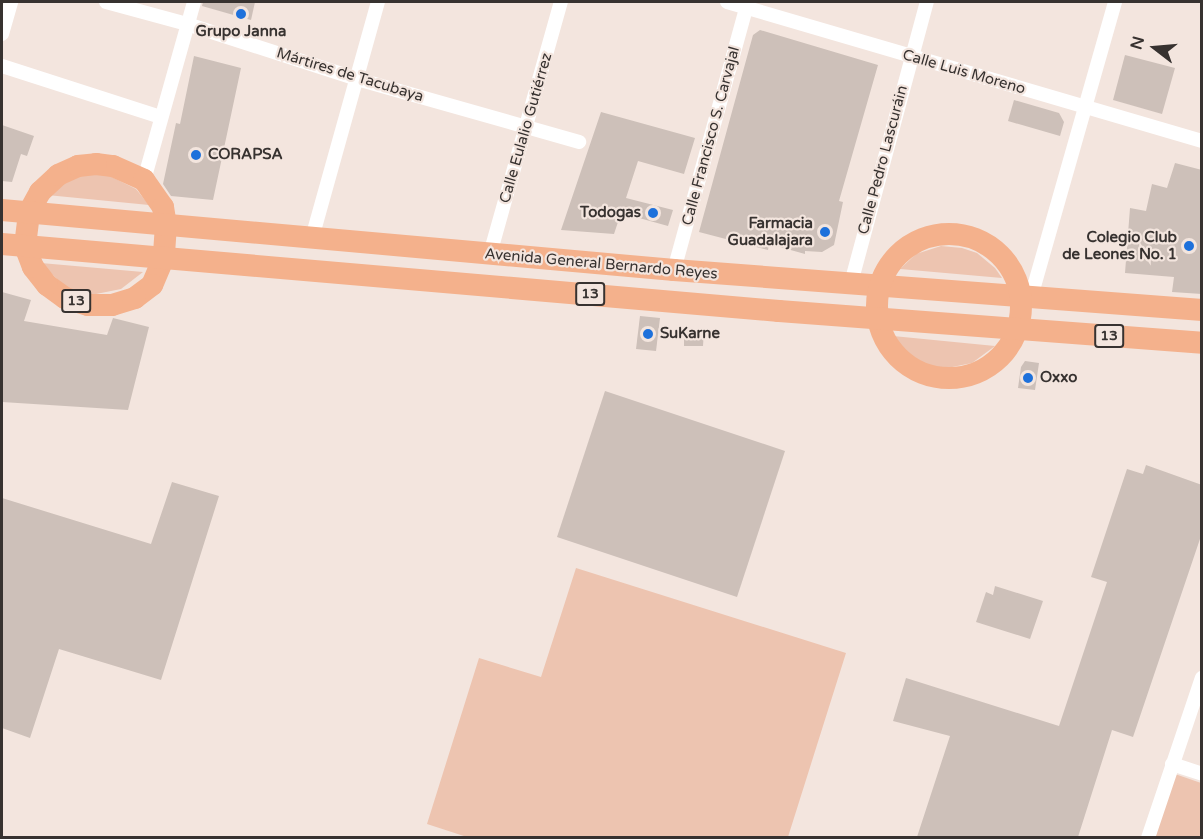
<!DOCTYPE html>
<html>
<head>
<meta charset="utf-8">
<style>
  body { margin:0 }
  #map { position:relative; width:1203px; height:839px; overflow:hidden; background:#f3e5de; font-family:"Varela Round",sans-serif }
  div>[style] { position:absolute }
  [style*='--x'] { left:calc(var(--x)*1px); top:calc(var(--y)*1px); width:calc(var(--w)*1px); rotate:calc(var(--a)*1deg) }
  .green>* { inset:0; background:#edc4b0 }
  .building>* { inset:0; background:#cdc0b9 }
  .street>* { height:14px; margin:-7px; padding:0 7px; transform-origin:7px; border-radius:7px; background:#fff }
  .primary>* { height:22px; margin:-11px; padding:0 11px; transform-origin:11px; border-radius:11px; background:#f4b18c }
  .primary>.ring { margin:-11px; padding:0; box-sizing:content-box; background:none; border:22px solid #f4b18c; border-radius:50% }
  .dots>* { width:16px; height:16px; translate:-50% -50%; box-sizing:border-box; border:3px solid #f3e5de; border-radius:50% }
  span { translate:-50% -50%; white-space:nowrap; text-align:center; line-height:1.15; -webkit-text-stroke:4.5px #f3e5de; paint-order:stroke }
  .shield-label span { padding:2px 4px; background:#f3e5de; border:2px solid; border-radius:4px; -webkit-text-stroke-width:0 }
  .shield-label { font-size:14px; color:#373230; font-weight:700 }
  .poi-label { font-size:15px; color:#373230; font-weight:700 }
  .left { translate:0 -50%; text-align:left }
  .right { translate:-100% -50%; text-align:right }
  .street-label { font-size:15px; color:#373230 }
  .frame { position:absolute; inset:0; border:3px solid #373230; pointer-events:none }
  .north { position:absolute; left:1125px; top:18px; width:60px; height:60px; -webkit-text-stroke:4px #f3e5de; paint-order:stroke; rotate:286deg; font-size:16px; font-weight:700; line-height:24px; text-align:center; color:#373230 }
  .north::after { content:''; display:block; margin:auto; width:21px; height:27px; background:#373230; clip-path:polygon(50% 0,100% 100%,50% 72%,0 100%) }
</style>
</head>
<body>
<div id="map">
  <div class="green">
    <i style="clip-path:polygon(102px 172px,136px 189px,149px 205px,47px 195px,63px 180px)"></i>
    <i style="clip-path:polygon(941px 246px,962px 248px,977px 253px,995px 268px,1002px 278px,900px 269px,916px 254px)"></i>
    <i style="clip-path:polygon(41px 263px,143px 272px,121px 289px,91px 295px,65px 287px)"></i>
    <i style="clip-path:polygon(893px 336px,995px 346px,972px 363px,942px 369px,928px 366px,911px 357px)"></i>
    <i style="clip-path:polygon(576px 568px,846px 653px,788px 837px,470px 838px,427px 824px,479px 658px,541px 677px)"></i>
    <i style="clip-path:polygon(1175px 774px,1201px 783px,1201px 837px,1153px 838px)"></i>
  </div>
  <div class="building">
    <i style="clip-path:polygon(203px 2px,255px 2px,251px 20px,202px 6px)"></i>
    <i style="clip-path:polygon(760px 30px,878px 65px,839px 201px,843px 202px,834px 245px,822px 252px,805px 251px,805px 254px,769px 244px,768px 250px,699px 232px,753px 35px)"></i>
    <i style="clip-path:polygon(1125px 55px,1175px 68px,1162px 114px,1113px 100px)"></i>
    <i style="clip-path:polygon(194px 56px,241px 68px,213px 200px,171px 196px,163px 184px,176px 123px,180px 124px)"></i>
    <i style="clip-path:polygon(1014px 100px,1059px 113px,1064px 122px,1060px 136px,1008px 121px)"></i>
    <i style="clip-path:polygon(601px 112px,695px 138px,684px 174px,638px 161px,626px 198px,673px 210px,668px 226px,621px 213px,614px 234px,561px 230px)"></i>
    <i style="clip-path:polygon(2px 125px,34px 136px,27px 156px,21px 154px,12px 182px,2px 181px)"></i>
    <i style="clip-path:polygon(1175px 163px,1202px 170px,1202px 294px,1172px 292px,1174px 277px,1125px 273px,1130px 208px,1146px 211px,1152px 184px,1167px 188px)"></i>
    <i style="clip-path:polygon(2px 292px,31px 300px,24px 321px,107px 335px,113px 318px,149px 327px,128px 410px,2px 402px)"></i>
    <i style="clip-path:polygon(640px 316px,660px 318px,656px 351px,636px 349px)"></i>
    <i style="clip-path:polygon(684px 329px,704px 330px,703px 346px,684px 346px)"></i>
    <i style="clip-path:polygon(1025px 361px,1039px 363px,1035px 390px,1018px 388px,1021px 367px)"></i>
    <i style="clip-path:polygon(605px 391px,785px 451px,737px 597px,557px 537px)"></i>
    <i style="clip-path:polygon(1146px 465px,1202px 485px,1202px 533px,1133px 737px,1112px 730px,1078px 837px,917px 837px,950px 736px,893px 721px,906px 678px,1059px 726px,1107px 582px,1091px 577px,1127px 469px,1143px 474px)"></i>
    <i style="clip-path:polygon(172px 482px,219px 496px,161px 680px,59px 649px,30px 738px,2px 728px,2px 498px,151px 544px)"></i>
    <i style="clip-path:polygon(995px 586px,1043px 601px,1030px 639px,976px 622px,986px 592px,993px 595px)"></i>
  </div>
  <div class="street">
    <i style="--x:106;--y:2;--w:84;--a:15.2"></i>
    <i style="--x:187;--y:24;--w:179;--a:17.9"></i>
    <i style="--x:357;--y:79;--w:231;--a:15.8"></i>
    <i style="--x:727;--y:2;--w:495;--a:16.3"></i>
    <i style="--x:2;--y:34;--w:33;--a:-74"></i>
    <i style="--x:2;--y:66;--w:167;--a:17.8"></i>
    <i style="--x:144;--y:180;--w:185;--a:-74.3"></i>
    <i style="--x:312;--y:238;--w:245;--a:-74.4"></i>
    <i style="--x:490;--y:254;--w:262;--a:-74.3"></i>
    <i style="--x:674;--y:270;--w:278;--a:-74.6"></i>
    <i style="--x:851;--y:283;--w:291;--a:-74.9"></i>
    <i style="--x:1031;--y:297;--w:307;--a:-74.1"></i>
    <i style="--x:1172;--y:764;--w:32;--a:18"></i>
    <i style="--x:1148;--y:838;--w:169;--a:-71.4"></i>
  </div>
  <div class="primary">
    <i style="--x:96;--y:164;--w:17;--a:7"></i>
    <i style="--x:113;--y:166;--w:34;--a:24"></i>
    <i style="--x:144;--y:180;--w:33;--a:55"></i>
    <i style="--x:163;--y:207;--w:18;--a:81"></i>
    <i style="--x:166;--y:225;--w:32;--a:94"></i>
    <i style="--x:164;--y:257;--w:30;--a:113"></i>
    <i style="--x:152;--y:285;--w:21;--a:143"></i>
    <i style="--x:135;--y:298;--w:24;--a:163"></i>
    <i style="--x:112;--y:305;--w:24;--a:180"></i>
    <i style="--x:88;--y:305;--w:24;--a:-163"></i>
    <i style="--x:65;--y:298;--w:22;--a:-144"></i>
    <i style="--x:47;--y:285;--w:23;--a:-128"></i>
    <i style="--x:33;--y:267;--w:22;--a:-111"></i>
    <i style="--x:25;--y:246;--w:34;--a:-83"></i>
    <i style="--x:29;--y:212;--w:23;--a:-61"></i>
    <i style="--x:40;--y:192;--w:25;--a:-43"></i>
    <i style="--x:58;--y:175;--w:22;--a:-24"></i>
    <i style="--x:78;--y:166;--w:18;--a:-6"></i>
    <i style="--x:2;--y:210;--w:675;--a:5.1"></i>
    <i style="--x:674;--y:270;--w:530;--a:4.33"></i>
    <i class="ring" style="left:877px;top:234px;width:122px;height:122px"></i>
    <i style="--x:2;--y:244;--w:780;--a:4.93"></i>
    <i style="--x:779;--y:311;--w:424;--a:4.3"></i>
  </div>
  <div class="dots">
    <i style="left:241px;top:14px;background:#1e71db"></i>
    <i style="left:196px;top:155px;background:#1e71db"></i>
    <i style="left:653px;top:213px;background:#1e71db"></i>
    <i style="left:825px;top:232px;background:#1e71db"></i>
    <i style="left:1189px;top:246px;background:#1e71db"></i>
    <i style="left:648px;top:334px;background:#1e71db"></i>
    <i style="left:1028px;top:378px;background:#1e71db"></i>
  </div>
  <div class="shield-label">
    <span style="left:590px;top:294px">13</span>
    <span style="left:76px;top:301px">13</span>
    <span style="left:1109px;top:336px">13</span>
  </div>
  <div class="poi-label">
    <span style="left:241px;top:32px">Grupo Janna</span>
    <span class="left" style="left:208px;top:155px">CORAPSA</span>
    <span class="right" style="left:641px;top:213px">Todogas</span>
    <span class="right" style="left:813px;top:232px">Farmacia<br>Guadalajara</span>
    <span class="right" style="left:1177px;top:246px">Colegio Club<br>de Leones No. 1</span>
    <span class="left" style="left:660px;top:334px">SuKarne</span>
    <span class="left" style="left:1040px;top:378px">Oxxo</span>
  </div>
  <div class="street-label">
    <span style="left:964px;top:72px;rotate:16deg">Calle Luis Moreno</span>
    <span style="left:350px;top:75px;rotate:17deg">Mártires de Tacubaya</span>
    <span style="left:526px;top:128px;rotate:-74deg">Calle Eulalio Gutiérrez</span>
    <span style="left:711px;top:136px;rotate:-75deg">Calle Francisco S. Carvajal</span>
    <span style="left:883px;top:160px;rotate:-75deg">Calle Pedro Lascuráin</span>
    <span style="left:601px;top:264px;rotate:5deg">Avenida General Bernardo Reyes</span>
  </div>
  <div class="frame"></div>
  <div class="north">N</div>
</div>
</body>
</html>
